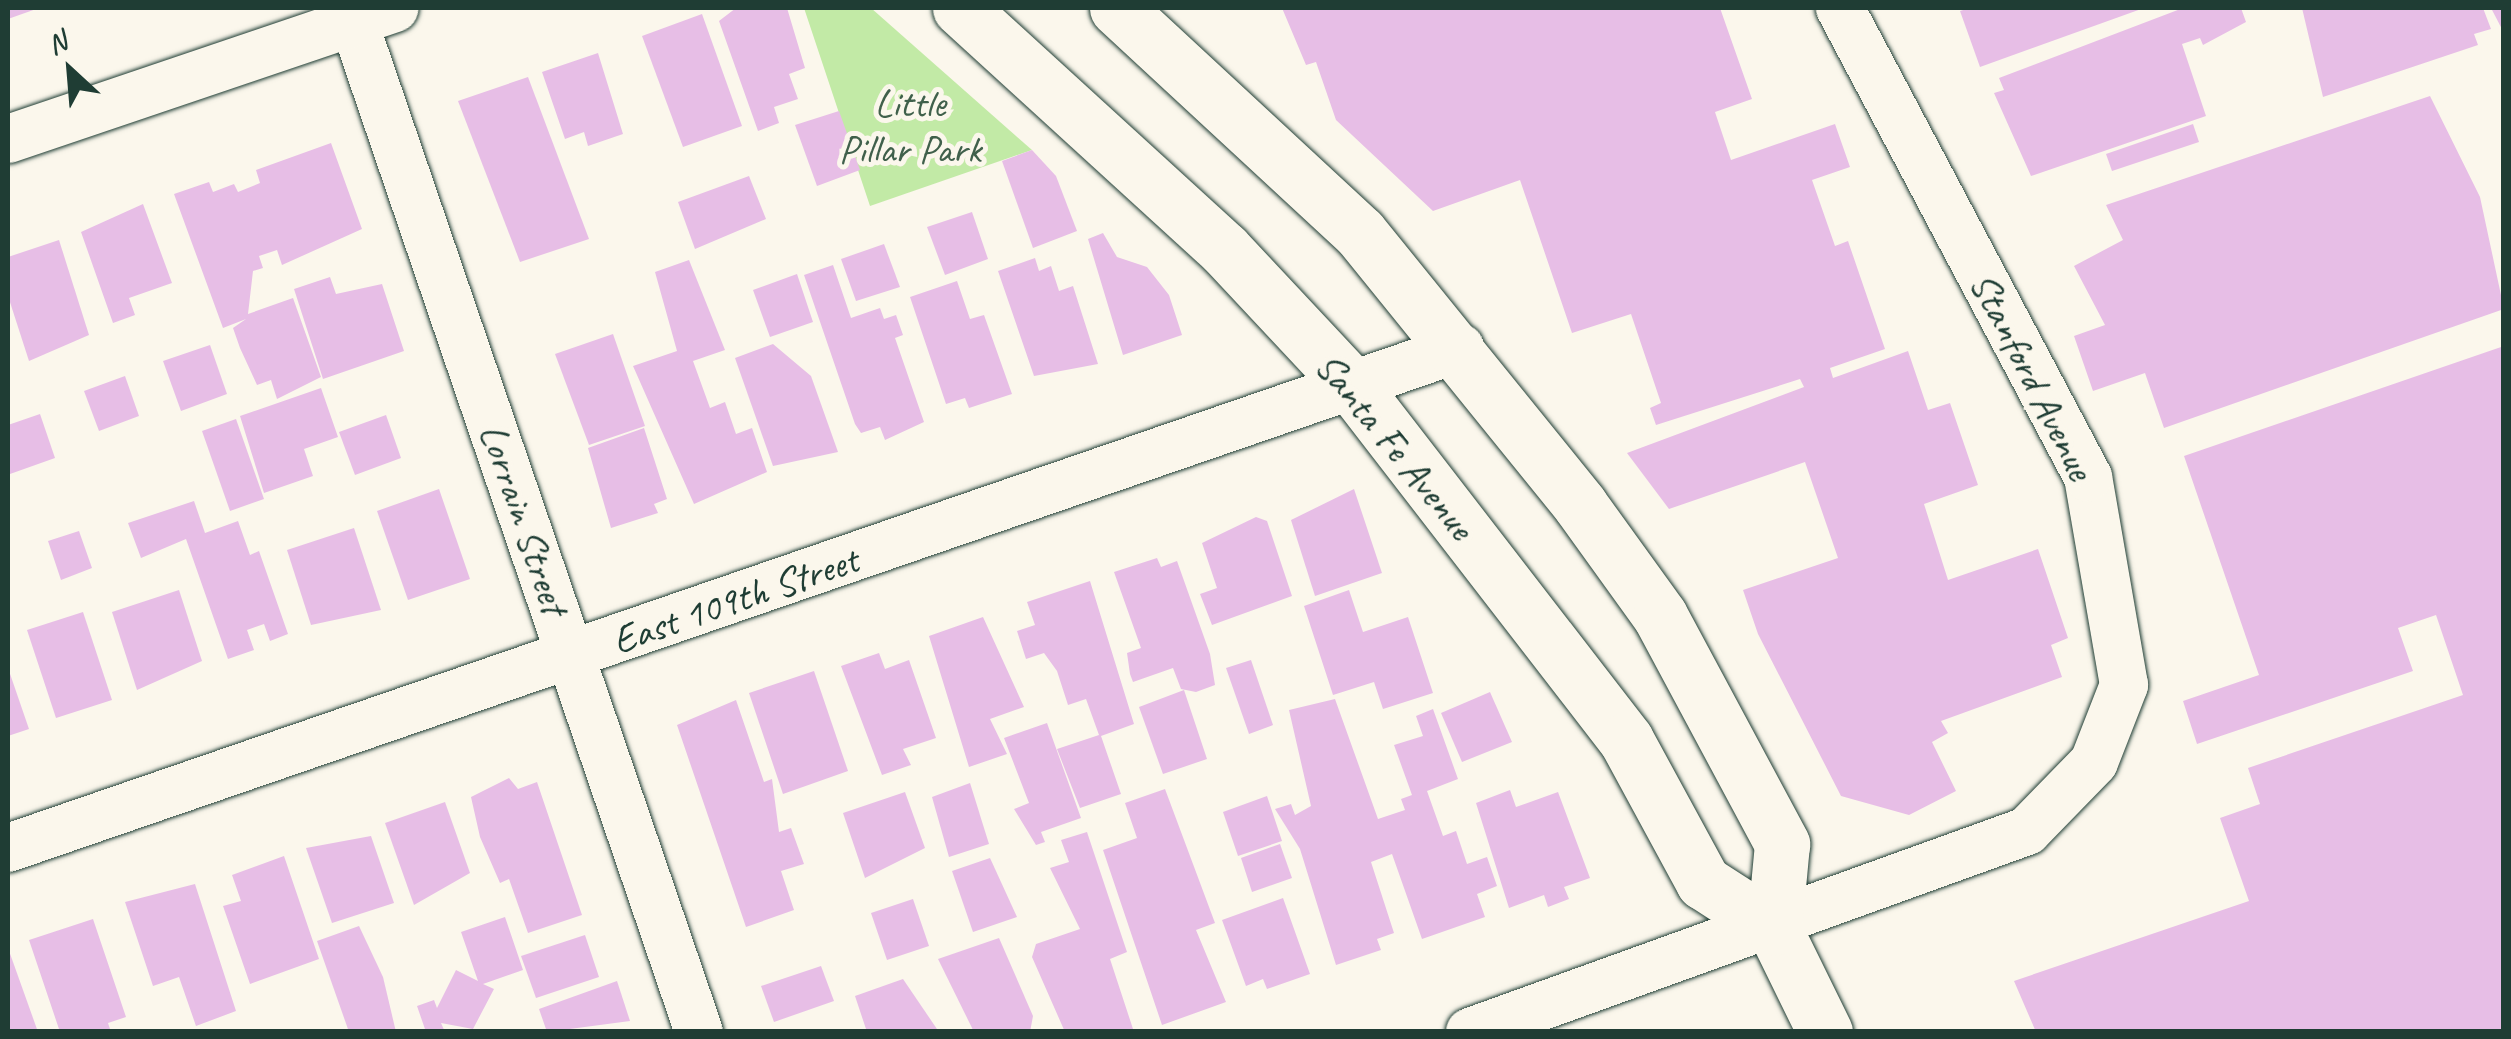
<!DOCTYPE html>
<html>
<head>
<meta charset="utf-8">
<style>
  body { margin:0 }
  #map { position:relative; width:2511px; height:1039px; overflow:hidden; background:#fbf7ec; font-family:Caveat,sans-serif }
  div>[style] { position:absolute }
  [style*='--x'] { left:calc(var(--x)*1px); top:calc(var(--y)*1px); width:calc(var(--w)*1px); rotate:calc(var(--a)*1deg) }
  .green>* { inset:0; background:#c2eaa6 }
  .building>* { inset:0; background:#e7bee6 }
  .roads { filter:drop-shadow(0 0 2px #1f3d34) drop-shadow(0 0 2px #1f3d34) }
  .street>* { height:48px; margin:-24px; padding:0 24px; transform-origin:24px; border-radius:24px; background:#fbf7ec }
  .secondary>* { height:55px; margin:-27.5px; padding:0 27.5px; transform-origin:27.5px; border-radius:27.5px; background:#fbf7ec }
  span { translate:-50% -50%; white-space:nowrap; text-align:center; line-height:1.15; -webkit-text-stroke:10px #fbf7ec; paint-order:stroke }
  .park-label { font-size:40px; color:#40604b }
  .street-label { font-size:40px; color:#1f3d34 }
  .frame { position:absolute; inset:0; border:10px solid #1f3d34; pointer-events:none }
  .north { position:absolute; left:20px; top:20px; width:100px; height:100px; -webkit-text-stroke:8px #fbf7ec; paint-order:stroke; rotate:334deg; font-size:28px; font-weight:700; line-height:40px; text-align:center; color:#1f3d34 }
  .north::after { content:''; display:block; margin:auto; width:35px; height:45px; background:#1f3d34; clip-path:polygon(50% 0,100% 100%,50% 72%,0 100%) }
</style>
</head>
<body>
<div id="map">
  <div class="green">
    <i style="clip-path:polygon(804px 8px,871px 8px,1032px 150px,870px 206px)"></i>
  </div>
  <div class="building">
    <i style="clip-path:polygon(8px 8px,39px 8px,8px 19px)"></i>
    <i style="clip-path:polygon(736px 8px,787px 8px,805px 68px,789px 74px,798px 99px,774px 107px,779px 123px,758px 131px,719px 21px)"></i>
    <i style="clip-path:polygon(1282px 8px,1720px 8px,1752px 99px,1715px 112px,1731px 160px,1835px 124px,1850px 167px,1812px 180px,1835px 246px,1848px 241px,1885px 349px,1830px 368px,1833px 378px,1908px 351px,1928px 410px,1950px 403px,1978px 485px,1924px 504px,1948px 580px,2038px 549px,2068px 638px,2051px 645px,2062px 677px,1941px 721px,1948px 733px,1932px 742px,1956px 791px,1909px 815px,1841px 796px,1758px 634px,1743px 590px,1838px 558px,1805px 462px,1669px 509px,1627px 453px,1804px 387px,1800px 379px,1656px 425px,1650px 408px,1661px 403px,1631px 314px,1572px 333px,1520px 180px,1433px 211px,1336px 120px,1316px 62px,1306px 65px)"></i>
    <i style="clip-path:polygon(1970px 8px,2144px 8px,1980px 67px,1960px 11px)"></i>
    <i style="clip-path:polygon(2183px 8px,2241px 8px,2246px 22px,2203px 45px,2200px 38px,2182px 44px,2206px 116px,2031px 176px,1994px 93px,2004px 90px,1999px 78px)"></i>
    <i style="clip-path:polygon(2302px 8px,2483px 8px,2491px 29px,2474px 34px,2478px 45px,2323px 97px)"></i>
    <i style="clip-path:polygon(2491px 8px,2504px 8px,2504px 33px)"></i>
    <i style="clip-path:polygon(702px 14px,742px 126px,683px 147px,642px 36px)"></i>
    <i style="clip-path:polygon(598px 53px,623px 134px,588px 146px,584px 132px,565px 139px,542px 72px)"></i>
    <i style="clip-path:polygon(528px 77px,589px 239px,520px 262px,458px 101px)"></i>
    <i style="clip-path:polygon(2430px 96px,2480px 197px,2504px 309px,2164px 428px,2145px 373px,2093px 391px,2074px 336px,2105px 325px,2074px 266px,2123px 240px,2106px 205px)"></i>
    <i style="clip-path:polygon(839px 111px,860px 170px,817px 186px,795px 125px)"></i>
    <i style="clip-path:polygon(2193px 124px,2199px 142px,2112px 171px,2106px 154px)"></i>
    <i style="clip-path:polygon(331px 143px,362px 229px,282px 265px,277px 250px,259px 256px,263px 268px,253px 271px,248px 314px,293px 298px,321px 377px,277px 399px,271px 380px,257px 385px,240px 348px,233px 328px,246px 319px,223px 328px,174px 194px,209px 182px,213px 192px,234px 184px,238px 192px,260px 183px,256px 170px)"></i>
    <i style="clip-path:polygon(1032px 150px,1056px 176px,1077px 231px,1033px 248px,1002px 161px)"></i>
    <i style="clip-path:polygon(749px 176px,766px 219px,695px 249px,678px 202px)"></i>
    <i style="clip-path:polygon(143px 204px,172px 283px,129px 298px,135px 315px,113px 323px,81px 232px)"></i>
    <i style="clip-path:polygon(972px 212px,988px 259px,945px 275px,927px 227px)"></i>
    <i style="clip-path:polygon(1103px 233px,1117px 257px,1147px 267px,1169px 295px,1182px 335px,1123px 355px,1088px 239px)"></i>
    <i style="clip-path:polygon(59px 240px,89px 335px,29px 361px,8px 296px,8px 257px)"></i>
    <i style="clip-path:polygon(884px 244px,900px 287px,856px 301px,841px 259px)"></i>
    <i style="clip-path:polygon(1035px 258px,1039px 271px,1051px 266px,1059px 291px,1073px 286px,1098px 364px,1034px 376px,998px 271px)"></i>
    <i style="clip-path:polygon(689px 260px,725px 350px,693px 361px,710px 408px,725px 402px,736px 434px,752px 428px,767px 472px,694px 504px,633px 366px,677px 351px,655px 272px)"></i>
    <i style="clip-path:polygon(833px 265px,851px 318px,880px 308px,884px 319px,896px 315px,903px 335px,895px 338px,924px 422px,885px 440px,880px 427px,861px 433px,855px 424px,804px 275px)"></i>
    <i style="clip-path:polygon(797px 274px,813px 322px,770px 337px,753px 290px)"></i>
    <i style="clip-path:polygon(330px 277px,336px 294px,382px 284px,404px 351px,323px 379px,294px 289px)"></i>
    <i style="clip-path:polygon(957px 281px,970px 319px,984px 315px,1012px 394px,969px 408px,965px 398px,946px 404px,910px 297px)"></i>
    <i style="clip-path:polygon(613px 334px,645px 426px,589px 445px,555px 354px)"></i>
    <i style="clip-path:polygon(773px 344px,811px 376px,838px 452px,773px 466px,735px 358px)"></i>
    <i style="clip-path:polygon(210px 345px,227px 394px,181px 411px,163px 361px)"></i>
    <i style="clip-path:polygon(2504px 346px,2504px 1032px,2036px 1032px,2014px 981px,2249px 901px,2220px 818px,2260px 804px,2248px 768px,2463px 695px,2436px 615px,2398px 628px,2413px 671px,2197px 744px,2183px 701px,2259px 675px,2184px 456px)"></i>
    <i style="clip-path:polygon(125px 376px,139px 416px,99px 431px,84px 391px)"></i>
    <i style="clip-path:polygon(321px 388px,338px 437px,304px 449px,313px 476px,264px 493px,240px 416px)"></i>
    <i style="clip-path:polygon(40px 414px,55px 458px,10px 474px,8px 425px)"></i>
    <i style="clip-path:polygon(386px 415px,401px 458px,355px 475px,339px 432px)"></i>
    <i style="clip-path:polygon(236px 419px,264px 499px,230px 511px,202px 431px)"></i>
    <i style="clip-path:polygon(644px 428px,667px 499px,654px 504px,658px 513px,611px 528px,588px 448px)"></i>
    <i style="clip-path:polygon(439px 489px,470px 579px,408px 600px,377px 511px)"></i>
    <i style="clip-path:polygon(1354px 489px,1382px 573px,1315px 596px,1291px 520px)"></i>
    <i style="clip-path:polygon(194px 501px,205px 533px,238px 521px,250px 555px,259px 551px,288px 634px,270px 641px,264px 624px,247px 630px,254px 650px,228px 659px,186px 539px,141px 558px,128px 523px)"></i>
    <i style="clip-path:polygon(1256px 517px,1267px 521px,1292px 596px,1212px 625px,1200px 594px,1217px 588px,1202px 543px)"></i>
    <i style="clip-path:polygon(354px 528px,381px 610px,311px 625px,287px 550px)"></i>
    <i style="clip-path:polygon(79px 531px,92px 568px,61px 580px,48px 541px)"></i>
    <i style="clip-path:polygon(1157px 558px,1161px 567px,1177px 561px,1210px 654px,1215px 685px,1196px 692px,1181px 689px,1173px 668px,1133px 682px,1130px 674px,1127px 653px,1141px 648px,1114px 572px)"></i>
    <i style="clip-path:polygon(1090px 581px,1134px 724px,1101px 736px,1121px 794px,1080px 808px,1057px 749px,1099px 735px,1086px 699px,1068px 705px,1057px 671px,1044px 653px,1026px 659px,1017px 631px,1035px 625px,1027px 602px)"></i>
    <i style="clip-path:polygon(179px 590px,202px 661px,137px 690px,112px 612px)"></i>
    <i style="clip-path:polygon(1349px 590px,1363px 632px,1408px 617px,1433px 693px,1383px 709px,1374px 682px,1333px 695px,1304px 606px)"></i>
    <i style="clip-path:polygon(83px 612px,112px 700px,56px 718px,27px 630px)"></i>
    <i style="clip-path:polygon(983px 617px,1024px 707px,990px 719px,1007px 754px,969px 767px,929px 636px)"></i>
    <i style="clip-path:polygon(879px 653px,885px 669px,909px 660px,936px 738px,903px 749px,911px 765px,882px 775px,841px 666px)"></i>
    <i style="clip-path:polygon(1251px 660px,1273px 725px,1249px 734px,1226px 668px)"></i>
    <i style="clip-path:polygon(8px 668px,29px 729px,8px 736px)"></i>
    <i style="clip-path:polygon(814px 671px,848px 771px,783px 794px,749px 693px)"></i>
    <i style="clip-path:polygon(1184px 690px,1207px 759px,1163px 774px,1139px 707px)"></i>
    <i style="clip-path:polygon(1490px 692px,1512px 742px,1462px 762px,1441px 713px)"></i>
    <i style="clip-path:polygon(1335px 699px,1378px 819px,1405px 810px,1401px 799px,1412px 795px,1394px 745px,1423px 736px,1416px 716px,1433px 709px,1458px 779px,1427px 791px,1443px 836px,1456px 831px,1467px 864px,1487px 857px,1497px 886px,1477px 894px,1485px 917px,1422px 939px,1392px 854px,1371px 862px,1394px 933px,1377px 939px,1381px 950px,1336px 965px,1300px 849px,1275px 809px,1291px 804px,1295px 815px,1311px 806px,1289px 710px)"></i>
    <i style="clip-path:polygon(736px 700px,764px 782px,772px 779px,779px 832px,791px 828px,804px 864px,781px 871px,794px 910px,746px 927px,677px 725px)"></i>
    <i style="clip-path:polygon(1047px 723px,1081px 818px,1041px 832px,1045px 842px,1036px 845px,1014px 809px,1029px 803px,1004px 738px)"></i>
    <i style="clip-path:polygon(509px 778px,518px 789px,537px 782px,582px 915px,528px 933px,509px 879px,500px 883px,480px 837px,471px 797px)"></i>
    <i style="clip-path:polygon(970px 783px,989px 844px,949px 857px,932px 797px)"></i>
    <i style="clip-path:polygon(1165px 789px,1215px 923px,1196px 930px,1226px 1002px,1162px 1025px,1103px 850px,1137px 838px,1125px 803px)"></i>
    <i style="clip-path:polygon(1510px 790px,1516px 807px,1558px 792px,1590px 878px,1564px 887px,1569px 899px,1548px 907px,1544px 895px,1509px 908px,1476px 803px)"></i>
    <i style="clip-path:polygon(905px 792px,925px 848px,865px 878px,843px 813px)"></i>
    <i style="clip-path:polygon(1267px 796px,1282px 841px,1238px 856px,1223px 812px)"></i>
    <i style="clip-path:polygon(445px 802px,470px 873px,414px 905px,385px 823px)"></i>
    <i style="clip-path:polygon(1087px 832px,1127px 952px,1110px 959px,1134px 1032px,1065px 1032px,1032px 957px,1036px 944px,1080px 929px,1050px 868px,1069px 862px,1061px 840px)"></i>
    <i style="clip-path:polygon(371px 836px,394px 903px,332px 923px,306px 848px)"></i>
    <i style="clip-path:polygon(1280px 844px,1292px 878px,1252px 892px,1241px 858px)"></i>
    <i style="clip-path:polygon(284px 856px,319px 959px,250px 984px,223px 906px,241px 901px,232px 875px)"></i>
    <i style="clip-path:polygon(990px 858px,1017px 917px,973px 932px,952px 871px)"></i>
    <i style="clip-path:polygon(195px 884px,236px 1011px,196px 1026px,179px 977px,153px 986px,125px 902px)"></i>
    <i style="clip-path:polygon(1283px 898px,1310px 974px,1267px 989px,1263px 979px,1246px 986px,1222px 920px)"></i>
    <i style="clip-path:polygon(913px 899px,929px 946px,887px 960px,871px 913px)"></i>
    <i style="clip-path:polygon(505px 917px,523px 970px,483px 984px,494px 989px,473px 1029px,441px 1023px,445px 1032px,426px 1032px,417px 1006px,434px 1000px,437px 1008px,456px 970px,478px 981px,461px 932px)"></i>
    <i style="clip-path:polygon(93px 919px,126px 1017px,108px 1023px,111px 1032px,60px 1032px,29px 940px)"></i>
    <i style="clip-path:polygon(359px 926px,383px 977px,396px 1032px,349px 1032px,317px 941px)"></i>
    <i style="clip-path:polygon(585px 935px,599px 977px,536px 998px,521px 956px)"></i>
    <i style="clip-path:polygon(999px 938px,1033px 1016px,1030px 1032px,974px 1032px,938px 959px)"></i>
    <i style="clip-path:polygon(8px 948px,38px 1032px,8px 1032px)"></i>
    <i style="clip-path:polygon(821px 966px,834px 1001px,774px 1022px,761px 986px)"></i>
    <i style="clip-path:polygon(903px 979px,939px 1032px,867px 1032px,855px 996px)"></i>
    <i style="clip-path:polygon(617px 981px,630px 1021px,547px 1032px,539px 1009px)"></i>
  </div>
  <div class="roads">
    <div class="street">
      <i style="--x:349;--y:8;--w:1082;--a:71.13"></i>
      <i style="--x:8;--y:139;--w:408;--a:-18.7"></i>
      <i style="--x:8;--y:848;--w:1536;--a:-19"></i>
      <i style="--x:1470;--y:1032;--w:592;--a:-19.84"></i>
      <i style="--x:2027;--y:831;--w:96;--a:-45.8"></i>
      <i style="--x:2094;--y:762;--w:83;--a:-68.7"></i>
      <i style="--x:2124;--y:685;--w:211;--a:-99.8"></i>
      <i style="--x:2088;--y:477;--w:531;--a:-117.87"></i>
    </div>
    <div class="secondary">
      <i style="--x:960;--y:8;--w:357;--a:42.4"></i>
      <i style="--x:1224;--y:249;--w:190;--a:46.9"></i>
      <i style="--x:1354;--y:388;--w:445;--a:52.3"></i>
      <i style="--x:1626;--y:740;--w:162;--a:61.5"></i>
      <i style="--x:1703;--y:882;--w:85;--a:32.9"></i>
      <i style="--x:1774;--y:928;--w:116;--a:63.9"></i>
      <i style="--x:1117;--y:8;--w:331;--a:42.8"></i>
      <i style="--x:1360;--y:233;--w:350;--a:51"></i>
      <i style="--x:1580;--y:505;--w:137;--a:54.2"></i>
      <i style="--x:1660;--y:616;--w:259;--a:61.8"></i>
      <i style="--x:1782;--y:844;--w:84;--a:95.4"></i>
    </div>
  </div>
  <div class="park-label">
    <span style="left:910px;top:126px">Little<br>Pillar Park</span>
  </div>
  <div class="street-label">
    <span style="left:2032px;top:376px;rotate:63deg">Stanford Avenue</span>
    <span style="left:1395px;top:446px;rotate:51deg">Santa Fe Avenue</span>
    <span style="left:524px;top:519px;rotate:71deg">Lorrain Street</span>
    <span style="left:735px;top:600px;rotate:-19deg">East 109th Street</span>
  </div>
  <div class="frame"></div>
  <div class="north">N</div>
</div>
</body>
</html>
